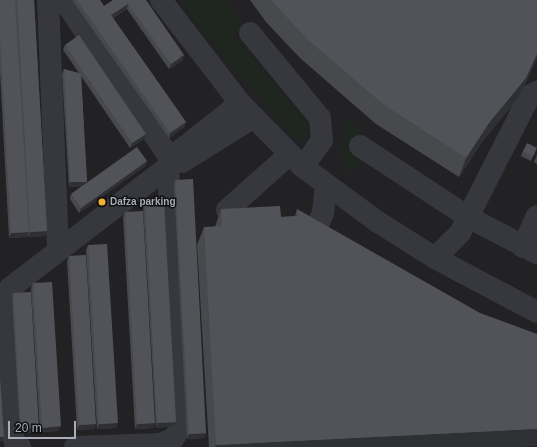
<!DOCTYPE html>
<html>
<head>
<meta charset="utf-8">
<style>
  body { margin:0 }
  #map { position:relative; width:537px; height:447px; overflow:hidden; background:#161618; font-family:Arial,sans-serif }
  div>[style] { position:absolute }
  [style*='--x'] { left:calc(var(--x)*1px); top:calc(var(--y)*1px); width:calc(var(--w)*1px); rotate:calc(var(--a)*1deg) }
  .built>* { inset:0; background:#222225 }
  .green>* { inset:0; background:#1e261f }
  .minor>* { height:22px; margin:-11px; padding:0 11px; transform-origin:11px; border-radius:11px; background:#37383d }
  .wall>* { inset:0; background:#47494d }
  .shaded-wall>* { inset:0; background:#2f3033 }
  .building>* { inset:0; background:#525359 }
  .dots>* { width:11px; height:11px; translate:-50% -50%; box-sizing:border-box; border:2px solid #111113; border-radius:50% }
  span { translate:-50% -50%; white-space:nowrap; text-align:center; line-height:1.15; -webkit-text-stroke:3px #111113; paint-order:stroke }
  .poi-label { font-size:10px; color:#a8adb8; font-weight:700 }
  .left { translate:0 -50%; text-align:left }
  .scale { position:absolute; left:8px; top:421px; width:68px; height:18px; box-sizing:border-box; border:2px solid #a8adb8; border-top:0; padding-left:5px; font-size:12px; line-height:14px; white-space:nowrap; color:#a8adb8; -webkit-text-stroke:3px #111113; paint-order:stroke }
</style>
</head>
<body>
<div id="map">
  <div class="built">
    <i style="clip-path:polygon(0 0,537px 0,537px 447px,0 447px)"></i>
  </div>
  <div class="green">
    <i style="clip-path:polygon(179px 0,225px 0,245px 27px,233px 36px,306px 121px,308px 136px,300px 140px,293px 136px,220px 53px)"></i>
    <i style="clip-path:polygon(346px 119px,363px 132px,347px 150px,361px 163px,349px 174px,340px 155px)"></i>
  </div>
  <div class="minor">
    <i style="--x:48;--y:0;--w:251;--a:87.7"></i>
    <i style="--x:64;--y:0;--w:196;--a:56.2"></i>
    <i style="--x:161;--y:0;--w:130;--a:52.5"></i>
    <i style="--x:240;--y:103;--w:90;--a:45.5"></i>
    <i style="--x:303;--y:167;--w:93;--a:36.3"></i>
    <i style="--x:378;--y:222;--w:67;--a:32.3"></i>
    <i style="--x:435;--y:258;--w:115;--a:27.9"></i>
    <i style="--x:250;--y:33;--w:110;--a:50.5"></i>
    <i style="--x:320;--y:118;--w:22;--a:85"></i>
    <i style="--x:322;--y:140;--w:33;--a:125"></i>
    <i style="--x:360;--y:146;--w:129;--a:33.3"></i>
    <i style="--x:468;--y:217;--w:78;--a:27.6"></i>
    <i style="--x:182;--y:162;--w:85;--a:-32"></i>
    <i style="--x:227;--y:210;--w:83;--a:-41.6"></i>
    <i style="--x:311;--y:239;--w:29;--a:-65"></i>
    <i style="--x:323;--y:213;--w:27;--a:-84"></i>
    <i style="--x:523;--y:247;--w:34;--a:-66"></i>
    <i style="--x:435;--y:258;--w:35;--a:-45"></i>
    <i style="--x:460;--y:233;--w:148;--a:-63.1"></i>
    <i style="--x:527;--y:101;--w:7;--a:-56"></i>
    <i style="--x:531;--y:95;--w:7;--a:-27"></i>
    <i style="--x:20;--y:447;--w:6;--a:-141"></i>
    <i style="--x:15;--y:443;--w:7;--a:-106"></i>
    <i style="--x:13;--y:436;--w:125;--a:-94.1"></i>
    <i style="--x:4;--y:311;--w:12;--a:-90"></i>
    <i style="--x:4;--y:299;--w:13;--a:-61"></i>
    <i style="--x:10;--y:288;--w:205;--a:-37.5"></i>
    <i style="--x:173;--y:163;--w:17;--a:-57"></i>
    <i style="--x:182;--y:149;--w:74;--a:-38.4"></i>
    <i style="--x:75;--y:447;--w:85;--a:-2"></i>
    <i style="--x:160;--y:444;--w:14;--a:-21"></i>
    <i style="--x:173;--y:439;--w:12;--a:-55"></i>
    <i style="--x:180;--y:429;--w:262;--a:-92.6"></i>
  </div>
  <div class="wall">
    <i style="clip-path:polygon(0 0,34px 0,47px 231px,45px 236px,28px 237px,28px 234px,27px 237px,9px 238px,0 72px)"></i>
    <i style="clip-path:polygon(72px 0,100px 0,104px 6px,146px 0,183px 60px,169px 69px,127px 9px,113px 18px,186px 122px,184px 127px,169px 138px)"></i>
    <i style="clip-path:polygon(250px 0,537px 0,537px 58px,519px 97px,482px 142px,459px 177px,376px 124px,300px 58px,266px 22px)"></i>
    <i style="clip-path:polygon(65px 45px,145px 138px,130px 148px,81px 76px,87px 182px,87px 183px,147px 161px,145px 166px,79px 213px,70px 199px,71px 194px,82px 186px,69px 187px,62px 74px,64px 69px,79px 73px,63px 50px)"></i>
    <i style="clip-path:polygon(523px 151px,535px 152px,531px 161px,521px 156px)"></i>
    <i style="clip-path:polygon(537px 155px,537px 164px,534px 162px)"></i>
    <i style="clip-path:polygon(175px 180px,206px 433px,204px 438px,187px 439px,174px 185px)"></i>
    <i style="clip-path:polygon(145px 202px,174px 426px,156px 428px,143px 207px)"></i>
    <i style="clip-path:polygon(221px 209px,281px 217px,295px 216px,297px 209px,521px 447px,209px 447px,197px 245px,204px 227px,215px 227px)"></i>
    <i style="clip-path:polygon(125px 212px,155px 423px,153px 428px,135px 429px,123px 217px)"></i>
    <i style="clip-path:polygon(88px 245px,116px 428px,97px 429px,86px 250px)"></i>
    <i style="clip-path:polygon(69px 256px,95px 429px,77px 430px,67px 261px)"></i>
    <i style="clip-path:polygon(33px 283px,59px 431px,40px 432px,31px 288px)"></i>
    <i style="clip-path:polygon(13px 293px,39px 428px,38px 432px,20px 433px,12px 297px)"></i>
  </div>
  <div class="shaded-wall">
    <i style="clip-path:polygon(128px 4px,127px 9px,109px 20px,111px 15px)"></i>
    <i style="clip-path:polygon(537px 54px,537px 58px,519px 97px,482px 142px,459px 177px,466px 158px,489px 123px)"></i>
    <i style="clip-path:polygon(184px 55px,183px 60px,169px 69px,171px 64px)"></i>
    <i style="clip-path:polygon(186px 122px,184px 127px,169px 138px,170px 133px)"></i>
    <i style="clip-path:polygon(146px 134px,145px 138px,130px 148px,132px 143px)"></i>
    <i style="clip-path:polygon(147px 161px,145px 166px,79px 213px,81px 208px)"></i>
    <i style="clip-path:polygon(70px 182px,87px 182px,85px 186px,69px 187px)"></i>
    <i style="clip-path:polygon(47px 231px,45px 236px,28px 237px,30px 232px)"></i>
    <i style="clip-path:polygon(29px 232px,27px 237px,9px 238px,11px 233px)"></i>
    <i style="clip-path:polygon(176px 422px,174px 426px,156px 428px,157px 423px)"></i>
    <i style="clip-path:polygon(118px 423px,116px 428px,97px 429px,99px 424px)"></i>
    <i style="clip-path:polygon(155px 423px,153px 428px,135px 429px,137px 424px)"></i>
    <i style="clip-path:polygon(96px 424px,95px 429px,77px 430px,79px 425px)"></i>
    <i style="clip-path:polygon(61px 426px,59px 431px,40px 432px,42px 428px)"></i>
    <i style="clip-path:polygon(39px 428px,38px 432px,20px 433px,21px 429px)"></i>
    <i style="clip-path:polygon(537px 429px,537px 446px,521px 447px,215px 447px,216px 445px)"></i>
    <i style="clip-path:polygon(206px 433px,204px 438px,187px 439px,189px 434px)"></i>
    <i style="clip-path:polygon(0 437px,4px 437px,2px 442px,0 442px)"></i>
  </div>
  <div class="building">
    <i style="clip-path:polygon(0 0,15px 0,29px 232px,11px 233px,0 37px)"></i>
    <i style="clip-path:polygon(17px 0,34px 0,47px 231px,30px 232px)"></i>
    <i style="clip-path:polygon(77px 0,100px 0,104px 6px,113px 0,146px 0,184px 55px,171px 64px,128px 4px,111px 15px,186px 122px,170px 133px)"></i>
    <i style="clip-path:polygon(271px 0,537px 0,537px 54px,526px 78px,489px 123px,466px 158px,383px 104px,307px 39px)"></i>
    <i style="clip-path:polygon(79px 35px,146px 134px,132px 143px,65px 45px)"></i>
    <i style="clip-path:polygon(64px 69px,81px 74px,87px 182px,70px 182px)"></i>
    <i style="clip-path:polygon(527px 143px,537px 148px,533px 156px,523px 151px)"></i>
    <i style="clip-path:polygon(137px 147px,147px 161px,81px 208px,71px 194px)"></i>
    <i style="clip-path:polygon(193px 179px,206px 433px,189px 434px,175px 180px)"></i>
    <i style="clip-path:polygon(164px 201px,176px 422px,157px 423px,145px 202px)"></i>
    <i style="clip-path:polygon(280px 206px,281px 217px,298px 216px,297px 209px,480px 313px,537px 334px,537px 429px,216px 445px,204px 227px,222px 226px,221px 209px)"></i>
    <i style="clip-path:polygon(143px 211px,155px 423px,137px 424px,125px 212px)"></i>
    <i style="clip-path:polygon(107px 244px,118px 423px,99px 424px,88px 245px)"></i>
    <i style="clip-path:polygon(86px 255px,96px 424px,79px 425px,69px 256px)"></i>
    <i style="clip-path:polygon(52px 282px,61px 426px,42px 428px,33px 283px)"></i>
    <i style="clip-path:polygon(31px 292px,39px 428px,21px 429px,13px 293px)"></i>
    <i style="clip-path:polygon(0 377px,4px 437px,0 437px)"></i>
  </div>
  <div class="dots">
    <i style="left:102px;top:202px;background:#f2b134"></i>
  </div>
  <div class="poi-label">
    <span class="left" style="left:110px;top:202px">Dafza parking</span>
  </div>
  <div class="scale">20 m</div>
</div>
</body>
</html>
